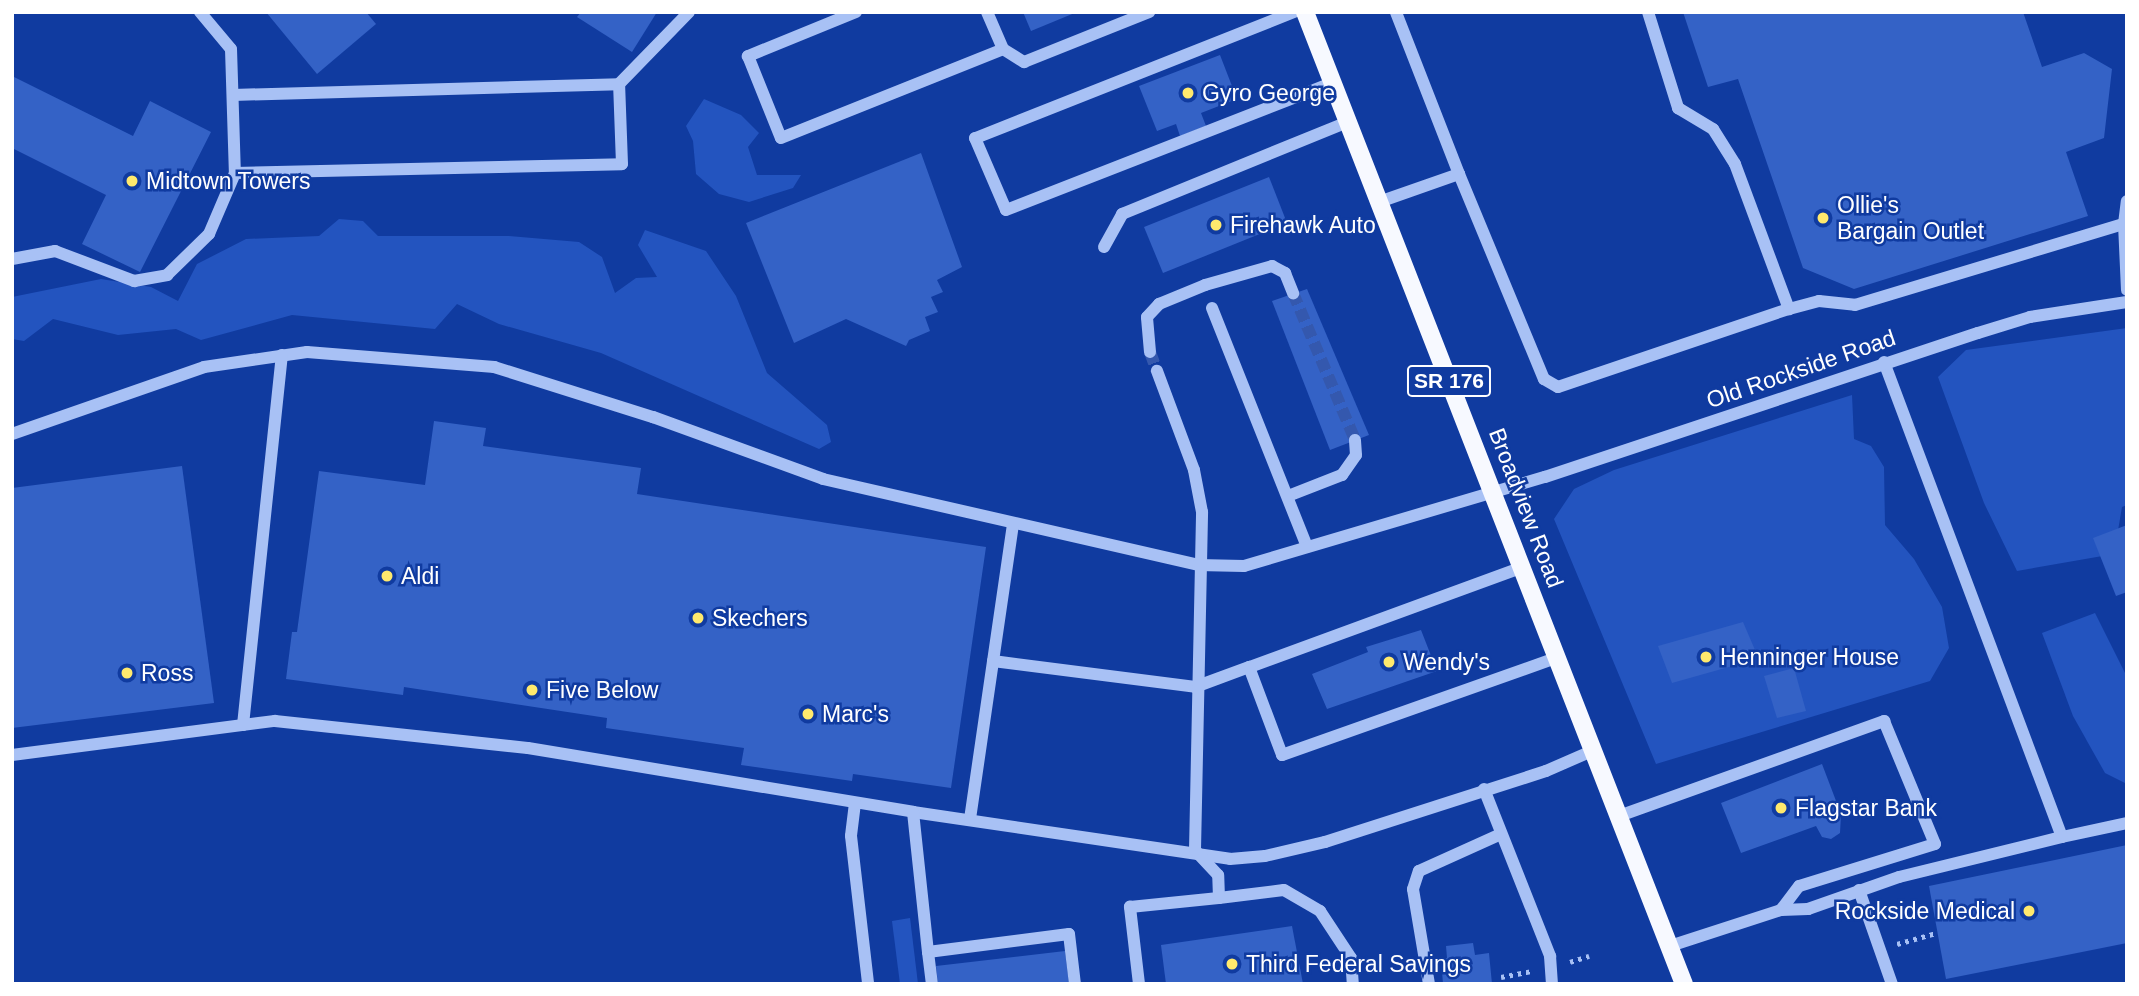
<!DOCTYPE html>
<html>
<head>
<meta charset="utf-8">
<style>
  body { margin:0 }
  #map { position:relative; width:2139px; height:996px; overflow:hidden; background:#103ba0; font-family:Helvetica,sans-serif }
  div>[style] { position:absolute }
  [style*='--x'] { left:calc(var(--x)*1px); top:calc(var(--y)*1px); width:calc(var(--w)*1px); rotate:calc(var(--a)*1deg) }
  .green>* { inset:0; background:#2354bf }
  .building>* { inset:0; background:#3462c6 }
  .minor-tunnel>* { height:12px; margin-top:-6px; transform-origin:0; background:repeating-linear-gradient(90deg,#3458ae 0 12px,transparent 0 18px) }
  .path>* { height:4.5px; margin-top:-2.25px; transform-origin:0; background:repeating-linear-gradient(90deg,#a8c1f5 0 3.5px,transparent 0 8.5px) }
  .minor>* { height:12px; margin:-6px; padding:0 6px; transform-origin:6px; border-radius:6px; background:#a8c1f5 }
  .major>* { height:18px; margin:-9px; padding:0 9px; transform-origin:9px; border-radius:9px; background:#f7f9ff }
  .dots>* { width:19px; height:19px; translate:-50% -50%; box-sizing:border-box; border:4px solid #103ba0; border-radius:50% }
  span { translate:-50% -50%; white-space:nowrap; text-align:center; line-height:1.15; -webkit-text-stroke:5px #103ba0; paint-order:stroke }
  .shield-label span { padding:2px 5px; background:#103ba0; border:2px solid; border-radius:5px; -webkit-text-stroke-width:0 }
  .shield-label { font-size:21px; color:#fff; font-weight:700 }
  .poi-label { font-size:23px; color:#fff }
  .left { translate:0 -50%; text-align:left }
  .right { translate:-100% -50%; text-align:right }
  .street-label { font-size:23px; color:#fff }
  .frame { position:absolute; inset:0; border:14px solid #fff; pointer-events:none }
</style>
</head>
<body>
<div id="map">
  <div class="green">
    <i style="clip-path:polygon(704px 99px,741px 115px,759px 133px,748px 147px,757px 175px,801px 175px,793px 188px,749px 202px,719px 194px,696px 174px,693px 141px,686px 126px)"></i>
    <i style="clip-path:polygon(339px 219px,363px 221px,378px 236px,509px 236px,579px 242px,602px 257px,615px 293px,636px 278px,657px 277px,638px 245px,645px 230px,706px 251px,736px 296px,767px 373px,827px 425px,831px 442px,819px 449px,601px 353px,499px 324px,457px 304px,435px 329px,292px 315px,201px 340px,176px 329px,118px 335px,53px 319px,24px 341px,12px 339px,12px 297px,101px 279px,151px 287px,178px 301px,197px 264px,246px 239px,319px 236px)"></i>
    <i style="clip-path:polygon(2127px 328px,2127px 505px,2122px 507px,2114px 554px,2017px 571px,1984px 503px,1938px 377px,1966px 350px)"></i>
    <i style="clip-path:polygon(1852px 395px,1854px 439px,1871px 446px,1884px 467px,1885px 525px,1914px 559px,1942px 607px,1949px 648px,1930px 681px,1656px 764px,1554px 519px,1574px 489px,1614px 470px)"></i>
    <i style="clip-path:polygon(2095px 613px,2127px 677px,2127px 784px,2105px 773px,2073px 716px,2042px 633px)"></i>
    <i style="clip-path:polygon(910px 918px,918px 984px,900px 984px,892px 921px)"></i>
  </div>
  <div class="building">
    <i style="clip-path:polygon(266px 12px,366px 12px,376px 24px,317px 74px)"></i>
    <i style="clip-path:polygon(581px 12px,657px 12px,632px 52px,577px 17px)"></i>
    <i style="clip-path:polygon(1023px 12px,1077px 12px,1031px 31px)"></i>
    <i style="clip-path:polygon(1683px 12px,2023px 12px,2042px 67px,2084px 53px,2112px 69px,2104px 138px,2066px 152px,2088px 216px,1854px 289px,1803px 268px,1738px 79px,1708px 87px)"></i>
    <i style="clip-path:polygon(1220px 55px,1237px 99px,1201px 113px,1206px 126px,1180px 136px,1176px 124px,1157px 131px,1139px 86px)"></i>
    <i style="clip-path:polygon(12px 76px,133px 136px,150px 101px,211px 132px,140px 272px,82px 244px,106px 195px,12px 148px)"></i>
    <i style="clip-path:polygon(921px 153px,962px 267px,937px 280px,943px 292px,931px 297px,938px 312px,925px 317px,930px 331px,909px 340px,906px 346px,846px 319px,794px 343px,746px 223px)"></i>
    <i style="clip-path:polygon(1269px 177px,1287px 223px,1163px 273px,1144px 227px)"></i>
    <i style="clip-path:polygon(1307px 289px,1369px 435px,1330px 450px,1272px 301px)"></i>
    <i style="clip-path:polygon(434px 421px,486px 428px,483px 446px,641px 468px,637px 494px,986px 547px,951px 788px,853px 774px,852px 781px,741px 765px,744px 748px,606px 728px,607px 718px,404px 687px,403px 695px,286px 679px,292px 632px,297px 632px,319px 471px,425px 485px)"></i>
    <i style="clip-path:polygon(182px 466px,214px 703px,12px 728px,12px 488px)"></i>
    <i style="clip-path:polygon(2127px 525px,2127px 592px,2116px 596px,2093px 538px)"></i>
    <i style="clip-path:polygon(1743px 622px,1755px 650px,1743px 663px,1672px 683px,1658px 646px)"></i>
    <i style="clip-path:polygon(1421px 630px,1437px 671px,1327px 709px,1312px 674px,1368px 652px,1366px 647px)"></i>
    <i style="clip-path:polygon(1794px 668px,1806px 711px,1777px 718px,1764px 676px)"></i>
    <i style="clip-path:polygon(1822px 764px,1841px 814px,1840px 833px,1831px 839px,1822px 837px,1816px 826px,1741px 853px,1721px 803px)"></i>
    <i style="clip-path:polygon(2127px 845px,2127px 943px,1946px 979px,1929px 886px)"></i>
    <i style="clip-path:polygon(1292px 926px,1303px 984px,1166px 984px,1161px 945px)"></i>
    <i style="clip-path:polygon(1473px 943px,1475px 955px,1489px 953px,1492px 984px,1443px 984px,1441px 959px,1447px 958px,1446px 946px)"></i>
    <i style="clip-path:polygon(1065px 951px,1069px 984px,938px 984px,936px 966px)"></i>
  </div>
  <div class="minor-tunnel">
    <i style="--x:1293;--y:293;--w:160;--a:67.1"></i>
    <i style="--x:1150;--y:352;--w:20;--a:70"></i>
  </div>
  <div class="path">
    <i style="--x:1897;--y:944;--w:41;--a:-15.8"></i>
    <i style="--x:1570;--y:962;--w:20;--a:-18"></i>
    <i style="--x:1501;--y:977;--w:31;--a:-11"></i>
  </div>
  <div class="minor">
    <i style="--x:200;--y:12;--w:48;--a:50"></i>
    <i style="--x:231;--y:49;--w:124;--a:88.2"></i>
    <i style="--x:235;--y:173;--w:387;--a:-1.3"></i>
    <i style="--x:622;--y:164;--w:80;--a:-92.1"></i>
    <i style="--x:619;--y:84;--w:100;--a:-45.8"></i>
    <i style="--x:856;--y:12;--w:117;--a:157.8"></i>
    <i style="--x:748;--y:56;--w:88;--a:68.1"></i>
    <i style="--x:781;--y:138;--w:239;--a:-21.8"></i>
    <i style="--x:1003;--y:49;--w:25;--a:32"></i>
    <i style="--x:1024;--y:62;--w:135;--a:-21.8"></i>
    <i style="--x:987;--y:12;--w:40;--a:66.6"></i>
    <i style="--x:1294;--y:12;--w:343;--a:158.4"></i>
    <i style="--x:975;--y:138;--w:78;--a:66.7"></i>
    <i style="--x:1006;--y:210;--w:350;--a:-21.3"></i>
    <i style="--x:1648;--y:12;--w:101;--a:72.6"></i>
    <i style="--x:1678;--y:108;--w:41;--a:31"></i>
    <i style="--x:1713;--y:129;--w:41;--a:57.8"></i>
    <i style="--x:1735;--y:164;--w:155;--a:69.6"></i>
    <i style="--x:233;--y:95;--w:386;--a:-1.6"></i>
    <i style="--x:1459;--y:174;--w:222;--a:67.5"></i>
    <i style="--x:1544;--y:379;--w:16;--a:30"></i>
    <i style="--x:1558;--y:387;--w:244;--a:-18.7"></i>
    <i style="--x:1789;--y:309;--w:31;--a:-15"></i>
    <i style="--x:1819;--y:301;--w:36;--a:6"></i>
    <i style="--x:1855;--y:305;--w:281;--a:-16.8"></i>
    <i style="--x:2124;--y:224;--w:66;--a:87.4"></i>
    <i style="--x:1379;--y:202;--w:85;--a:-19.3"></i>
    <i style="--x:1459;--y:174;--w:174;--a:-111.3"></i>
    <i style="--x:2124;--y:224;--w:23;--a:-83"></i>
    <i style="--x:1104;--y:247;--w:38;--a:-61"></i>
    <i style="--x:1122;--y:214;--w:243;--a:-22.2"></i>
    <i style="--x:12;--y:259;--w:44;--a:-10.5"></i>
    <i style="--x:55;--y:251;--w:85;--a:20.8"></i>
    <i style="--x:134;--y:281;--w:34;--a:-10"></i>
    <i style="--x:167;--y:275;--w:59;--a:-44.3"></i>
    <i style="--x:209;--y:234;--w:66;--a:-66.9"></i>
    <i style="--x:1212;--y:308;--w:257;--a:68.3"></i>
    <i style="--x:1150;--y:352;--w:35;--a:-95"></i>
    <i style="--x:1147;--y:317;--w:18;--a:-47"></i>
    <i style="--x:1159;--y:304;--w:50;--a:-22.4"></i>
    <i style="--x:1205;--y:285;--w:70;--a:-15.8"></i>
    <i style="--x:1272;--y:266;--w:15;--a:28"></i>
    <i style="--x:1285;--y:273;--w:22;--a:68"></i>
    <i style="--x:1884;--y:362;--w:507;--a:69.46"></i>
    <i style="--x:2062;--y:837;--w:66;--a:-12.2"></i>
    <i style="--x:12;--y:434;--w:203;--a:-19.2"></i>
    <i style="--x:204;--y:367;--w:104;--a:-8.3"></i>
    <i style="--x:307;--y:352;--w:188;--a:4.6"></i>
    <i style="--x:494;--y:367;--w:167;--a:17.5"></i>
    <i style="--x:653;--y:417;--w:181;--a:20"></i>
    <i style="--x:823;--y:479;--w:385;--a:12.9"></i>
    <i style="--x:1198;--y:565;--w:46;--a:1.2"></i>
    <i style="--x:1244;--y:566;--w:314;--a:-16.5"></i>
    <i style="--x:1545;--y:477;--w:456;--a:-18.4"></i>
    <i style="--x:1978;--y:333;--w:54;--a:-17.1"></i>
    <i style="--x:2030;--y:317;--w:98;--a:-8.8"></i>
    <i style="--x:1288;--y:496;--w:58;--a:-21.3"></i>
    <i style="--x:1342;--y:475;--w:24;--a:-55"></i>
    <i style="--x:1356;--y:455;--w:15;--a:-94"></i>
    <i style="--x:1523;--y:567;--w:292;--a:159.9"></i>
    <i style="--x:1249;--y:667;--w:94;--a:69.4"></i>
    <i style="--x:1282;--y:755;--w:293;--a:-19.5"></i>
    <i style="--x:993;--y:661;--w:204;--a:7.3"></i>
    <i style="--x:1195;--y:687;--w:58;--a:-20.3"></i>
    <i style="--x:243;--y:725;--w:372;--a:-84"></i>
    <i style="--x:12;--y:755;--w:265;--a:-7.4"></i>
    <i style="--x:275;--y:721;--w:254;--a:6.1"></i>
    <i style="--x:528;--y:748;--w:390;--a:9.4"></i>
    <i style="--x:913;--y:812;--w:320;--a:8.4"></i>
    <i style="--x:1230;--y:859;--w:35;--a:-5"></i>
    <i style="--x:1265;--y:856;--w:62;--a:-13.1"></i>
    <i style="--x:1325;--y:842;--w:232;--a:-17.8"></i>
    <i style="--x:1546;--y:771;--w:52;--a:-23.6"></i>
    <i style="--x:1484;--y:789;--w:180;--a:68.4"></i>
    <i style="--x:1550;--y:956;--w:28;--a:86"></i>
    <i style="--x:855;--y:803;--w:33;--a:97"></i>
    <i style="--x:851;--y:836;--w:149;--a:83.4"></i>
    <i style="--x:913;--y:812;--w:141;--a:83.9"></i>
    <i style="--x:928;--y:952;--w:142;--a:-7.3"></i>
    <i style="--x:1069;--y:934;--w:50;--a:83.2"></i>
    <i style="--x:1619;--y:816;--w:282;--a:-19.7"></i>
    <i style="--x:1884;--y:721;--w:133;--a:67.5"></i>
    <i style="--x:1935;--y:844;--w:142;--a:162.8"></i>
    <i style="--x:1799;--y:886;--w:30;--a:127"></i>
    <i style="--x:970;--y:819;--w:299;--a:-81.7"></i>
    <i style="--x:1859;--y:890;--w:100;--a:70.7"></i>
    <i style="--x:1219;--y:898;--w:65;--a:-7"></i>
    <i style="--x:1284;--y:890;--w:42;--a:30.3"></i>
    <i style="--x:1320;--y:911;--w:56;--a:56.6"></i>
    <i style="--x:1351;--y:958;--w:26;--a:86"></i>
    <i style="--x:1670;--y:946;--w:117;--a:-18"></i>
    <i style="--x:1781;--y:910;--w:27;--a:-2"></i>
    <i style="--x:1808;--y:909;--w:96;--a:-19.4"></i>
    <i style="--x:1899;--y:877;--w:168;--a:-13.8"></i>
    <i style="--x:928;--y:952;--w:32;--a:83"></i>
    <i style="--x:1139;--y:984;--w:78;--a:-96.7"></i>
    <i style="--x:1130;--y:907;--w:89;--a:-5.8"></i>
    <i style="--x:1219;--y:898;--w:23;--a:-92"></i>
    <i style="--x:1218;--y:875;--w:34;--a:-133"></i>
    <i style="--x:1195;--y:850;--w:338;--a:-88.8"></i>
    <i style="--x:1202;--y:512;--w:43;--a:-100.8"></i>
    <i style="--x:1194;--y:470;--w:106;--a:-110.5"></i>
    <i style="--x:1429;--y:984;--w:96;--a:-99.6"></i>
    <i style="--x:1413;--y:889;--w:19;--a:-72"></i>
    <i style="--x:1419;--y:871;--w:90;--a:-24.3"></i>
  </div>
  <div class="major">
    <i style="--x:1305;--y:12;--w:1043;--a:68.7"></i>
  </div>
  <div class="dots">
    <i style="left:1188px;top:93px;background:#ffe96d"></i>
    <i style="left:132px;top:181px;background:#ffe96d"></i>
    <i style="left:1823px;top:218px;background:#ffe96d"></i>
    <i style="left:1216px;top:225px;background:#ffe96d"></i>
    <i style="left:387px;top:576px;background:#ffe96d"></i>
    <i style="left:698px;top:618px;background:#ffe96d"></i>
    <i style="left:1706px;top:657px;background:#ffe96d"></i>
    <i style="left:1389px;top:662px;background:#ffe96d"></i>
    <i style="left:127px;top:673px;background:#ffe96d"></i>
    <i style="left:532px;top:690px;background:#ffe96d"></i>
    <i style="left:808px;top:714px;background:#ffe96d"></i>
    <i style="left:1781px;top:808px;background:#ffe96d"></i>
    <i style="left:2029px;top:911px;background:#ffe96d"></i>
    <i style="left:1232px;top:964px;background:#ffe96d"></i>
  </div>
  <div class="shield-label">
    <span style="left:1449px;top:381px">SR 176</span>
  </div>
  <div class="poi-label">
    <span class="left" style="left:1202px;top:93px">Gyro George</span>
    <span class="left" style="left:146px;top:181px">Midtown Towers</span>
    <span class="left" style="left:1837px;top:218px">Ollie's<br>Bargain Outlet</span>
    <span class="left" style="left:1230px;top:225px">Firehawk Auto</span>
    <span class="left" style="left:401px;top:576px">Aldi</span>
    <span class="left" style="left:712px;top:618px">Skechers</span>
    <span class="left" style="left:1720px;top:657px">Henninger House</span>
    <span class="left" style="left:1403px;top:662px">Wendy's</span>
    <span class="left" style="left:141px;top:673px">Ross</span>
    <span class="left" style="left:546px;top:690px">Five Below</span>
    <span class="left" style="left:822px;top:714px">Marc's</span>
    <span class="left" style="left:1795px;top:808px">Flagstar Bank</span>
    <span class="right" style="left:2015px;top:911px">Rockside Medical</span>
    <span class="left" style="left:1246px;top:964px">Third Federal Savings</span>
  </div>
  <div class="street-label">
    <span style="left:1801px;top:369px;rotate:-19deg">Old Rockside Road</span>
    <span style="left:1526px;top:508px;rotate:69deg">Broadview Road</span>
  </div>
  <div class="frame"></div>
</div>
</body>
</html>
